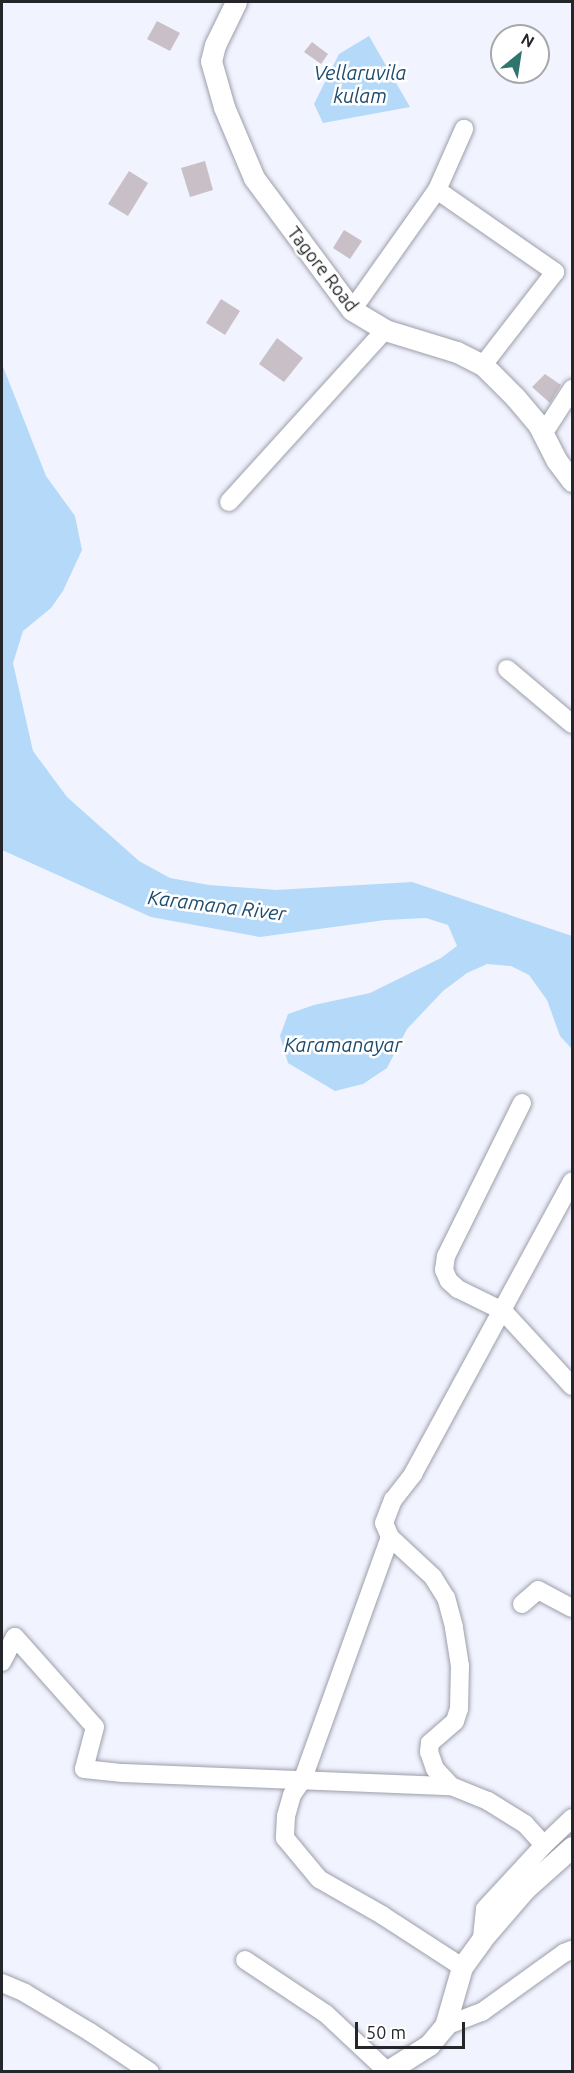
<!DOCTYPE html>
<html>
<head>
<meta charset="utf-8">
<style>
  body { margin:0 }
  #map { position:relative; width:574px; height:2073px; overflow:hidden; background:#f1f3ff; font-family:Ubuntu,sans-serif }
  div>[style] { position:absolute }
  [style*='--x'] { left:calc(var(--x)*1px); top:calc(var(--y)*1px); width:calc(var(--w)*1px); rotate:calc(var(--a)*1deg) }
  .water>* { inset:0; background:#b5d9f8 }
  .building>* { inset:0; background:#c9bfc7 }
  .roads { filter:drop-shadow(0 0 2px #9c9fa9) drop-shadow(0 0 2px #9c9fa9) }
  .minor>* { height:18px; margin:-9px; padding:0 9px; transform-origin:9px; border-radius:9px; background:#fff }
  .tertiary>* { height:21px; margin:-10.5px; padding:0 10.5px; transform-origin:10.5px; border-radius:10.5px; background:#fff }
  span { translate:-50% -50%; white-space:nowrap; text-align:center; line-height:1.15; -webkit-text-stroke:5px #fff; paint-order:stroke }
  .street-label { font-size:18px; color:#25262a }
  .water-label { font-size:20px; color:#1e4c6e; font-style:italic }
  .frame { position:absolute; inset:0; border:3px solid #25262a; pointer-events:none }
  .north { position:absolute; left:490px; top:24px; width:60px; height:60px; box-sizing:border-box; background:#fff; border:2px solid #a8a8aa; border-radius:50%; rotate:30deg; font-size:16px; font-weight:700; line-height:24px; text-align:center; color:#25262a }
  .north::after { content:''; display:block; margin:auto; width:21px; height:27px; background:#2e756d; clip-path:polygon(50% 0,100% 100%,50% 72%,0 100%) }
  .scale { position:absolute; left:355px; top:2022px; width:110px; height:27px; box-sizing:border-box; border:3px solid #25262a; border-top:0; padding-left:8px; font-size:18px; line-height:21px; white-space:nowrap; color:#25262a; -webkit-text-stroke:4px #fff; paint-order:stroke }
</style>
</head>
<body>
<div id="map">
  <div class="water">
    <i style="clip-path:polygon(369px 36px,410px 107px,323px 123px,314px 104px,339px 54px)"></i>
    <i style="clip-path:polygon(2px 364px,46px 476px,75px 516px,82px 550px,63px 591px,51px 608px,23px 631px,13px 663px,33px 751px,67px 797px,139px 861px,170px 878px,209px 885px,276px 890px,412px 882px,572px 936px,572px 1049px,560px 1036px,547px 1000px,529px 975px,511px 966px,487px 964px,467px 973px,443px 991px,407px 1029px,387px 1068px,363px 1084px,335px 1091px,288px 1063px,280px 1036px,288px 1014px,314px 1005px,370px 993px,441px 958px,457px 946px,448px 925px,426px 918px,385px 920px,260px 937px,151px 917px,2px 850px)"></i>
  </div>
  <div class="building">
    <i style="clip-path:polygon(157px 21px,180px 33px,170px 51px,147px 39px)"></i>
    <i style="clip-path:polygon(312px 42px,328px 54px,321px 64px,304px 52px)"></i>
    <i style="clip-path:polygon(205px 161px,213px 190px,190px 197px,181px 168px)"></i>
    <i style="clip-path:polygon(129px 171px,148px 183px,128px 216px,108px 204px)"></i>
    <i style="clip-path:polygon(344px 230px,362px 241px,350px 259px,333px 248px)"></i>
    <i style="clip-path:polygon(221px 299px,240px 311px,225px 335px,206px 323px)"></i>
    <i style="clip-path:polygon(277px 338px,303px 358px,284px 382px,259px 364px)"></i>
    <i style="clip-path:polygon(545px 374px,561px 385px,550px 403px,532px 387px)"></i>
  </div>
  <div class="roads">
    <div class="minor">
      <i style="--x:437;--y:190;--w:144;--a:34.8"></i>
      <i style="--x:555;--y:272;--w:118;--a:127.7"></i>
      <i style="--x:352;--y:310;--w:147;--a:-54.7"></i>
      <i style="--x:437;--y:190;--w:67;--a:-66.1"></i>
      <i style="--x:543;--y:434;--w:54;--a:-57.2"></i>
      <i style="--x:229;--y:502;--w:232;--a:-47.8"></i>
      <i style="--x:507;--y:669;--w:85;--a:40.2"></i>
      <i style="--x:522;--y:1103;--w:171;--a:116.4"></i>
      <i style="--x:446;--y:1256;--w:14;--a:98"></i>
      <i style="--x:444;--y:1270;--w:12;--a:66"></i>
      <i style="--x:449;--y:1281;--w:12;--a:42"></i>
      <i style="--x:458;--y:1289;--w:50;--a:26.1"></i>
      <i style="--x:503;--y:1311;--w:102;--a:47.4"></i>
      <i style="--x:390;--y:1537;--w:257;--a:109.8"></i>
      <i style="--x:303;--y:1779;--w:19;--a:125"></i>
      <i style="--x:292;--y:1795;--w:22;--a:106"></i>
      <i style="--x:286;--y:1816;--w:22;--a:93"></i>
      <i style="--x:285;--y:1838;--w:53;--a:50.3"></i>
      <i style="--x:319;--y:1879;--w:73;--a:29.7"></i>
      <i style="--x:382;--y:1915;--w:95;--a:33"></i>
      <i style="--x:522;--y:1604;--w:21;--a:-41"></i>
      <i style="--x:538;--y:1590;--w:38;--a:28"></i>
      <i style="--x:2;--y:1662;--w:28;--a:-63"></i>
      <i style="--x:15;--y:1637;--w:120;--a:48.4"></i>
      <i style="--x:95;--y:1727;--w:43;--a:104.7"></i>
      <i style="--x:84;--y:1769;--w:39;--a:6"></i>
      <i style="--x:123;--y:1773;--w:328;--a:2.3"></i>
      <i style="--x:451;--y:1786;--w:40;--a:22"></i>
      <i style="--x:488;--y:1801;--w:44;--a:31.9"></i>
      <i style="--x:525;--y:1824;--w:28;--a:48"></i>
      <i style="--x:544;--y:1845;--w:87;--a:132.7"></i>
      <i style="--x:485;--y:1909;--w:30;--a:96"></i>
      <i style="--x:451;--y:1786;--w:23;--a:-133"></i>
      <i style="--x:435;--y:1769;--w:18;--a:-109"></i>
      <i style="--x:429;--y:1752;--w:9;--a:-84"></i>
      <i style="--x:430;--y:1743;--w:33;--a:-41"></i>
      <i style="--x:455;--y:1721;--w:13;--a:-72"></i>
      <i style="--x:459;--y:1709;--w:43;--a:-88.7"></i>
      <i style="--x:460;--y:1666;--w:39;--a:-99"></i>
      <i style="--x:454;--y:1627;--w:30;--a:-105"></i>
      <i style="--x:446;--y:1598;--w:25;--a:-122"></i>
      <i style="--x:433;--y:1577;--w:59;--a:-137.1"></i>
      <i style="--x:390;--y:1537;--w:15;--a:-113"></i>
      <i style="--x:384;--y:1523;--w:25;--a:-69"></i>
      <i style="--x:393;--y:1500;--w:33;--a:-52"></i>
      <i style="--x:413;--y:1474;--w:333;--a:-61.5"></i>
      <i style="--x:544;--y:1845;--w:39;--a:-44"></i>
      <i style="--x:245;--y:1960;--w:97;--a:33.7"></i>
      <i style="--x:326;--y:2014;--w:83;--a:43.1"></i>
      <i style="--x:2;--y:1983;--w:25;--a:23"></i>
      <i style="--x:25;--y:1993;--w:76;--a:31"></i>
      <i style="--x:90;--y:2032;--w:72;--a:33.7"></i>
      <i style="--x:445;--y:2026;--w:40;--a:-21"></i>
      <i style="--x:482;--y:2012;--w:101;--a:-35.7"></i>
      <i style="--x:564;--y:1953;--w:9;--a:-21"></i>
    </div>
    <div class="tertiary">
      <i style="--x:236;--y:2;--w:48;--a:116"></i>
      <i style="--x:215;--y:45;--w:16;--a:104"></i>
      <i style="--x:211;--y:61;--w:48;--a:74.2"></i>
      <i style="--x:224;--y:107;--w:77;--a:67.1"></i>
      <i style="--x:254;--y:178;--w:164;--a:53.4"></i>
      <i style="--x:352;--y:310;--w:39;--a:31"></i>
      <i style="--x:385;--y:330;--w:75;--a:17"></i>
      <i style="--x:457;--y:352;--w:29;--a:27"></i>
      <i style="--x:483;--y:365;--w:45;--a:45"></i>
      <i style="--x:515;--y:397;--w:38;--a:50"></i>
      <i style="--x:539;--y:426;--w:39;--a:63"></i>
      <i style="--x:557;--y:461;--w:25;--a:53"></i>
      <i style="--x:386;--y:2072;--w:51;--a:-32.1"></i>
      <i style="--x:429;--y:2045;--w:25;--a:-50"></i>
      <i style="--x:445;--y:2026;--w:61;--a:-73.9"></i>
      <i style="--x:462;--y:1967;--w:34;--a:-54"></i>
      <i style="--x:482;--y:1939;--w:66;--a:-49.3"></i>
      <i style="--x:525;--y:1889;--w:63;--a:-41.8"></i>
    </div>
  </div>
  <div class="street-label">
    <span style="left:323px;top:269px;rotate:52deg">Tagore Road</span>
  </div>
  <div class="water-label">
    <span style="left:360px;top:84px">Vellaruvila<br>kulam</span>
    <span style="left:217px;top:905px;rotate:7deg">Karamana River</span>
    <span style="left:343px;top:1044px">Karamanayar</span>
  </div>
  <div class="frame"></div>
  <div class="north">N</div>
  <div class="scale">50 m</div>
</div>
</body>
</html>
